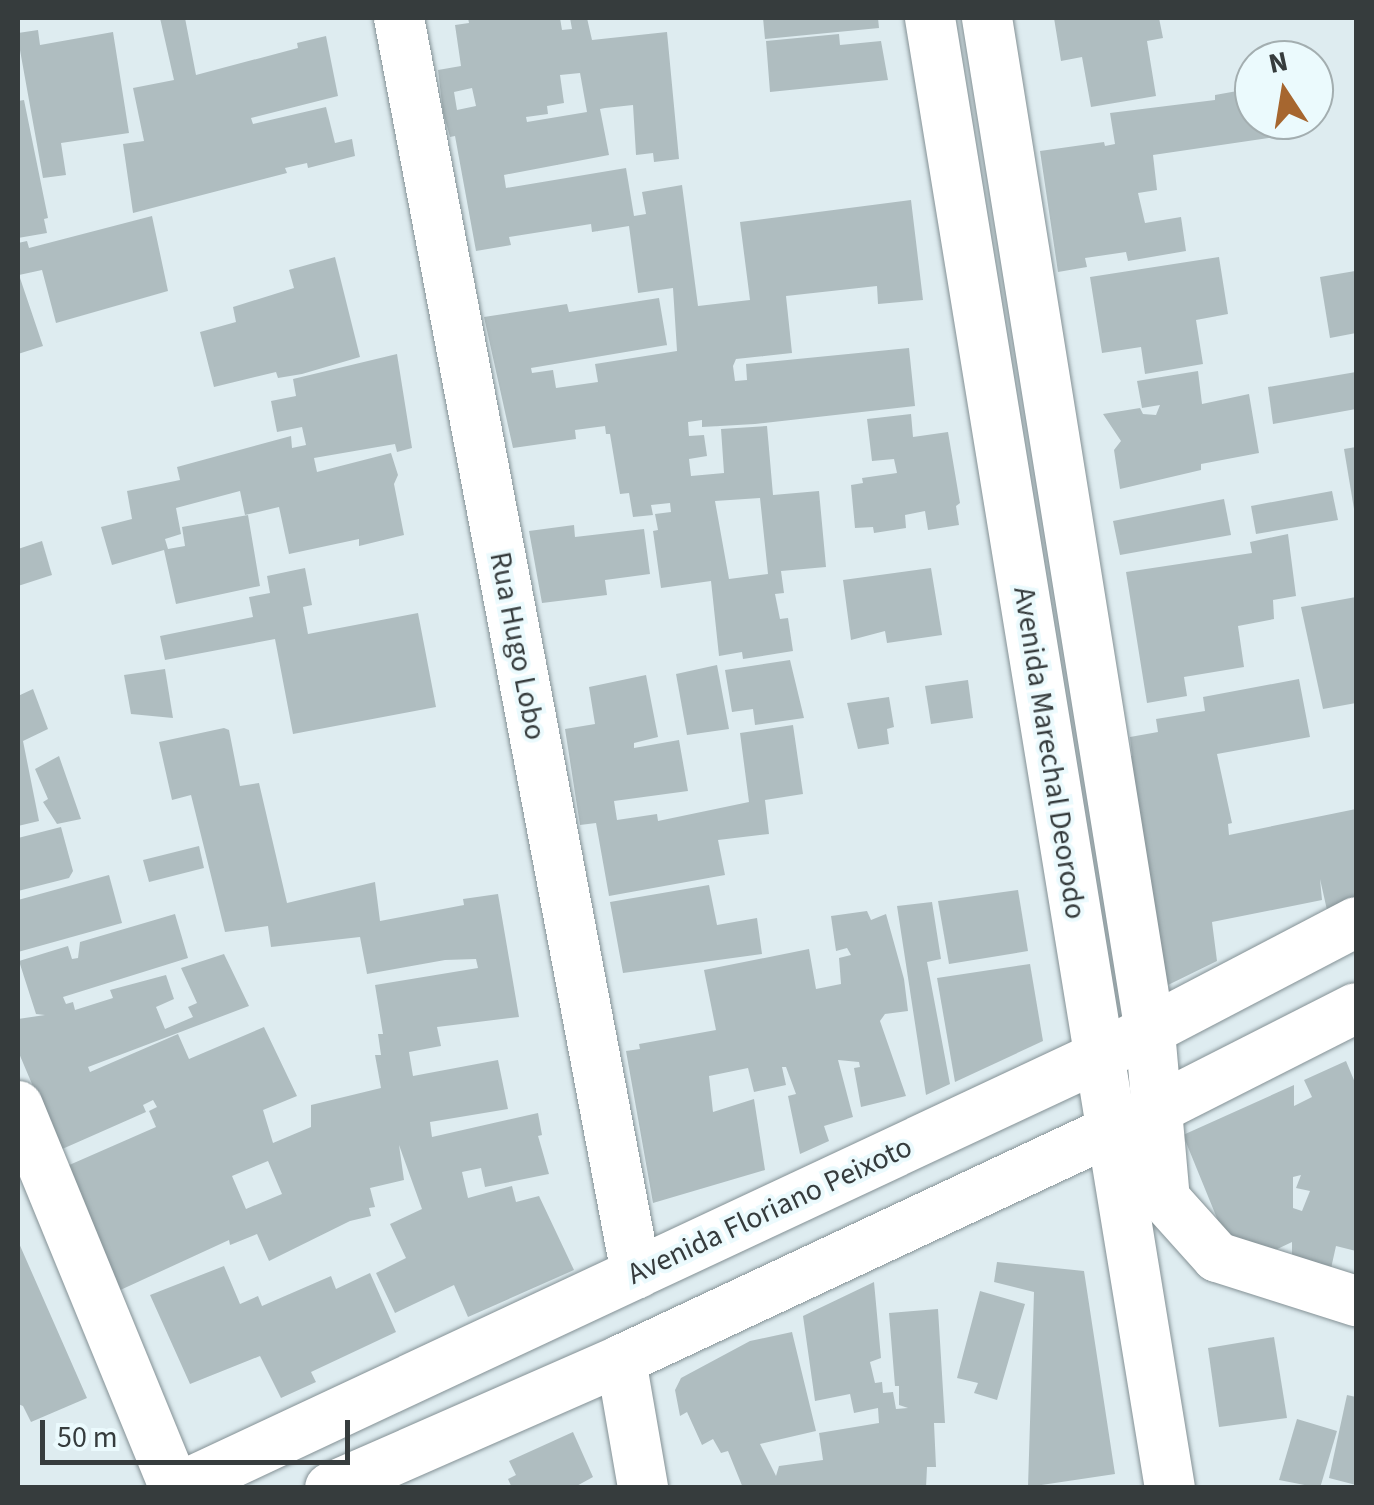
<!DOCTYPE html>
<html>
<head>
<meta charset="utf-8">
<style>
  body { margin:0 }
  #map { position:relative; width:1374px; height:1505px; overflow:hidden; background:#deecf0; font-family:"Source Sans 3",sans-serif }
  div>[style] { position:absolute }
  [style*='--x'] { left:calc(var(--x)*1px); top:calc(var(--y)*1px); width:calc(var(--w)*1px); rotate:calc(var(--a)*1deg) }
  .building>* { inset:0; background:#afbdc0 }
  .roads { filter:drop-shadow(0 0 2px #849195) drop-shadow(0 0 2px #849195) }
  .minor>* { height:50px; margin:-25px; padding:0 25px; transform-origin:25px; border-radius:25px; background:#fff }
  span { translate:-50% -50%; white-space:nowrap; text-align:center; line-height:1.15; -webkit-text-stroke:8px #ebfafd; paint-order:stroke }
  .street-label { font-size:30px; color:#363c3d }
  .frame { position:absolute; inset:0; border:20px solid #363c3d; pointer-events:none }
  .north { position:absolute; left:1234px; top:40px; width:100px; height:100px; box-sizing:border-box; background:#ebfafd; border:2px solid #a3aeb0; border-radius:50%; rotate:348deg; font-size:28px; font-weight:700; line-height:40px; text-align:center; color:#363c3d }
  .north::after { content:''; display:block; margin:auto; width:35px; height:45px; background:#a6662f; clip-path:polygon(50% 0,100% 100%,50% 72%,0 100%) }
  .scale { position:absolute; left:40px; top:1420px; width:310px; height:45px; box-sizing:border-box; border:5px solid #363c3d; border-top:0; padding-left:12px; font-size:30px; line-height:35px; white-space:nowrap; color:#363c3d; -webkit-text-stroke:8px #ebfafd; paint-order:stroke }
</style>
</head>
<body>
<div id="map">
  <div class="building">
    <i style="clip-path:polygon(160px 18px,185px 18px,196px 75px,298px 48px,297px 43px,326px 36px,338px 96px,251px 118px,253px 124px,326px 107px,335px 143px,352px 139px,355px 156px,308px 168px,307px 163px,285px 168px,287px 173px,133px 213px,123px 144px,144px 141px,133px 88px,174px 80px)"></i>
    <i style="clip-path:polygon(evenodd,468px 18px,560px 18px,562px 30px,572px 29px,570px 18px,587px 18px,592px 40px,667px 32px,679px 159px,654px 162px,653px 153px,636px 155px,633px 105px,605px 108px,600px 109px,609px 155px,504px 175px,506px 188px,626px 168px,634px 216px,646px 214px,642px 192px,682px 185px,698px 306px,750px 300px,740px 222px,911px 200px,923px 300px,878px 304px,877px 286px,786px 296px,792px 353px,736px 359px,733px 366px,735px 381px,747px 380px,746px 364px,909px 348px,915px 406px,755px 424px,702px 427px,702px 420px,688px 422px,689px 436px,704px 435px,707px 456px,689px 459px,691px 476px,724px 473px,721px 429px,767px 426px,773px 495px,819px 491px,826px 567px,781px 571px,784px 593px,775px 594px,780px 619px,788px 618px,793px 651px,743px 659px,742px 652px,719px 656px,711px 581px,661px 588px,653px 531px,658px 530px,655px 514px,671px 512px,670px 503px,651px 505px,653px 515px,633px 517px,629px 493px,620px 494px,610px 434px,606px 434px,605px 426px,575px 430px,576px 439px,513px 448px,484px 317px,567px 304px,569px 312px,659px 298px,667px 345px,531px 368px,532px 373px,553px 370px,556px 388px,598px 382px,595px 364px,677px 351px,673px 288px,638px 293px,629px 226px,592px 232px,591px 224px,509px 237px,511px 245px,476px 251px,455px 136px,450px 137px,443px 112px,438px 70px,461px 66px,455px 25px,469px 23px,468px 18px,580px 73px,587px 112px,527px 122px,526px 117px,548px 114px,547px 106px,564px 103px,560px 75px,580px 73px,468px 18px,472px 88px,476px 106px,457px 110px,454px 92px,472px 88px,468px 18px,760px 498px,768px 574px,729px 579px,715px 501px,760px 498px)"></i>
    <i style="clip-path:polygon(763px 18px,878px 18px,879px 28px,765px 39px)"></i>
    <i style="clip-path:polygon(1054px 18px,1159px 18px,1163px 38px,1147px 41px,1156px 96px,1091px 107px,1082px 57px,1061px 61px)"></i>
    <i style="clip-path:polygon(38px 30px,40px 45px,113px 32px,129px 133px,61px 143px,66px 175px,43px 178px,18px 39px,18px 33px)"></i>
    <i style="clip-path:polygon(839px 34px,840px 45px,881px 41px,888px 80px,770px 92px,766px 41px)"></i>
    <i style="clip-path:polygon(1254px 88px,1254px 120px,1274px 120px,1276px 137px,1153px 155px,1157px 190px,1138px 193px,1145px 223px,1181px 217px,1186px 251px,1128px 261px,1126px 252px,1085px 258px,1087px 267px,1058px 272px,1040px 151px,1104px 142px,1105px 146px,1115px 144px,1110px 113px,1215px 100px,1215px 95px)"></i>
    <i style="clip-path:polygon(24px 100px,48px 218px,44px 219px,47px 233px,18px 238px,18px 101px)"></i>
    <i style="clip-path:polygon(152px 216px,168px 291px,56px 323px,42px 270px,19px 275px,43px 346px,18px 354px,18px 243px,27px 241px,29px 248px)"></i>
    <i style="clip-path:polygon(335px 257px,360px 357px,302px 374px,278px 378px,276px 372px,214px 387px,200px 332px,236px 322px,233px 307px,294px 288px,289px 270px)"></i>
    <i style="clip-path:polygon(1219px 257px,1228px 314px,1196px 320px,1203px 364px,1145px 374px,1141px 347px,1102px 353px,1090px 277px)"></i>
    <i style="clip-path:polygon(1355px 271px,1356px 333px,1330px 338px,1320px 277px)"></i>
    <i style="clip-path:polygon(397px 354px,412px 448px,397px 452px,395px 444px,314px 458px,317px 472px,391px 453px,398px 475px,394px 484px,404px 535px,359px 546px,359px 539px,289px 554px,279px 507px,245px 515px,240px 491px,176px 508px,181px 534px,165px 539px,168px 549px,185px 546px,182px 527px,248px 515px,260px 586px,176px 604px,164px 550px,112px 565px,101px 527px,132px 519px,127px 491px,180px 480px,177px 467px,291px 436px,292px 448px,306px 445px,302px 427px,277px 432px,271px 401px,296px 396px,293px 379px)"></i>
    <i style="clip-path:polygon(1198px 371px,1202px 404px,1249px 394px,1259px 453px,1201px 464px,1201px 470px,1120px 489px,1114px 450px,1121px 441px,1103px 414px,1140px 408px,1143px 414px,1156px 415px,1160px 405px,1142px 408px,1137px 381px)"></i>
    <i style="clip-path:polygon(1356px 372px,1356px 409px,1273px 424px,1268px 387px)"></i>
    <i style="clip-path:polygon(911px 414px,913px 437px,948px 432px,960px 503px,956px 506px,959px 525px,928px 530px,925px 511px,905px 515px,906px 528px,874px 533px,873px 527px,855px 528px,851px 485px,863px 483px,862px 478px,897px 473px,894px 459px,872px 461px,867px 419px)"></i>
    <i style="clip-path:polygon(1356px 447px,1356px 509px,1354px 509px,1344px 449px)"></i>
    <i style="clip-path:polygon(1332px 491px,1338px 520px,1256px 534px,1251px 506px)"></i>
    <i style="clip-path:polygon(1224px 499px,1231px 535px,1120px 555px,1113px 521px)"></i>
    <i style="clip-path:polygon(574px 525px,575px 537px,644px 529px,650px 574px,605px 580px,607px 595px,542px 603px,529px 531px)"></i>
    <i style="clip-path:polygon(1288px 534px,1296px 596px,1273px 600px,1274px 619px,1238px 626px,1244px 667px,1184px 677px,1187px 696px,1147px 703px,1126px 572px,1252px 553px,1250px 542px)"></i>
    <i style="clip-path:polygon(42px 541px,52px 575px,18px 586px,18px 549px)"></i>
    <i style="clip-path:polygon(305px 568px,312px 605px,303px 607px,308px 634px,418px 613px,436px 707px,293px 734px,275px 639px,165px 660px,160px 636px,253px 617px,249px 597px,270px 593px,267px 576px)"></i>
    <i style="clip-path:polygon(931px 568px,942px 635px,887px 643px,885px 631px,851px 640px,843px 580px)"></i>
    <i style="clip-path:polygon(1356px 597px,1356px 703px,1323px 709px,1301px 607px)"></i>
    <i style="clip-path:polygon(790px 660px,804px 718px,755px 725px,753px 709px,732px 712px,725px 670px)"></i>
    <i style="clip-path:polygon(717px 665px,729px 729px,687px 735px,676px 674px)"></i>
    <i style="clip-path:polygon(165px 669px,173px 718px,131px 714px,124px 675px)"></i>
    <i style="clip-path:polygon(646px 675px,658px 737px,634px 743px,634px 748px,679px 740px,688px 791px,614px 801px,617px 820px,657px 814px,658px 821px,749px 802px,740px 733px,793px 725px,803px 794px,765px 800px,769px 834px,718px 840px,725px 875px,609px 896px,596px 823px,580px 825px,565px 729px,595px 724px,589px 687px)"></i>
    <i style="clip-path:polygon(1299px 679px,1310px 737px,1217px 754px,1232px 823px,1228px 824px,1229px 835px,1356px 809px,1356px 896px,1327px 910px,1320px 879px,1322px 900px,1212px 922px,1217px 961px,1168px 985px,1127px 757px,1132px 756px,1130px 737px,1158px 732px,1156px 719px,1205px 711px,1203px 697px)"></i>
    <i style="clip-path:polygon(968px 680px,973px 718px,931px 724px,925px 686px)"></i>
    <i style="clip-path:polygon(33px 689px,48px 729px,23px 741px,39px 821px,18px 826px,18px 696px)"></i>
    <i style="clip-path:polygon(889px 697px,894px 727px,887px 729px,889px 744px,858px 749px,847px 703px)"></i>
    <i style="clip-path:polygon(evenodd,224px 728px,229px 730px,240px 786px,259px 783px,287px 903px,375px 882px,380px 921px,464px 905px,463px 899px,498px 894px,519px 1017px,437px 1027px,441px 1046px,409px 1052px,413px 1076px,498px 1060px,508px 1109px,430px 1122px,432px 1137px,538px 1113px,542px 1135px,538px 1136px,549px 1174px,485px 1187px,481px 1168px,462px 1172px,468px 1198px,512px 1186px,516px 1202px,539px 1196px,574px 1270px,468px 1317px,454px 1285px,395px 1313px,376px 1273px,406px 1258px,390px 1224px,422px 1209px,399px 1145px,404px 1180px,370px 1188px,375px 1207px,369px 1208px,371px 1216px,350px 1221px,269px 1261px,257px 1234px,230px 1245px,229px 1240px,116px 1292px,67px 1166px,156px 1127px,149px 1111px,157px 1107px,153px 1100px,143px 1105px,146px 1112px,60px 1150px,18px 1051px,18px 1019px,45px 1015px,36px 1014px,19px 961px,68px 946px,72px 959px,78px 958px,80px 942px,175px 914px,188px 958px,63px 997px,66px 1004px,73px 1002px,75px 1010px,113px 998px,110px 990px,166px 975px,174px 999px,156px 1007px,165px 1029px,193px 1017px,188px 1007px,197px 1003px,181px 968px,224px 954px,249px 1006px,88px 1067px,90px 1072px,178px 1034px,189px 1059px,264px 1027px,297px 1096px,263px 1110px,273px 1143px,311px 1127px,311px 1105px,381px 1088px,375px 1055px,381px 1055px,378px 1034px,383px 1034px,375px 985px,478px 968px,476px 959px,445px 960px,367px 974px,360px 937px,271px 947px,268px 926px,225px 932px,191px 795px,172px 800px,159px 742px,224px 728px,268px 1161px,282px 1194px,246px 1209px,232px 1176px,268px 1161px)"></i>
    <i style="clip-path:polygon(59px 756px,81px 819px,57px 824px,43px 802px,48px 799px,35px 769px)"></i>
    <i style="clip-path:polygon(61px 827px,73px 871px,69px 878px,18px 891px,18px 838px)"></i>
    <i style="clip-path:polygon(199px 846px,204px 868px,149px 882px,143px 860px)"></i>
    <i style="clip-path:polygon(109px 875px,122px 923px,18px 952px,18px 900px)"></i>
    <i style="clip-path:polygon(709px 885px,717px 925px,757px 918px,762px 954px,623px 973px,610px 902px)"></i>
    <i style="clip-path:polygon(1018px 890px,1028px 951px,949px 964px,938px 901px)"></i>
    <i style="clip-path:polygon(932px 902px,941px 959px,927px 962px,950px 1084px,926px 1095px,897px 906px)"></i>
    <i style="clip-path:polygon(867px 911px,871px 920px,886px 914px,904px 979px,908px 1011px,885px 1014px,880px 1021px,906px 1096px,861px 1107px,854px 1068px,860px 1067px,859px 1062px,838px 1060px,853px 1117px,824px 1126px,829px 1141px,800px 1154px,788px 1096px,796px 1094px,786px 1067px,782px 1067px,786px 1085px,754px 1092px,748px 1068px,709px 1076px,713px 1112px,754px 1099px,765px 1170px,653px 1203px,626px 1051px,640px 1049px,639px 1044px,716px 1030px,704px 970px,809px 949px,816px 989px,841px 984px,839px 958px,851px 955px,847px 948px,836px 951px,831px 916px)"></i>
    <i style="clip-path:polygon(1030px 964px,1043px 1041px,955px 1082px,937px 978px)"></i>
    <i style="clip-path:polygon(evenodd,1346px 1061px,1356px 1085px,1356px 1251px,1336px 1246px,1328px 1282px,1292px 1273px,1292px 1242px,1254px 1260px,1223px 1233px,1183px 1135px,1294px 1085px,1294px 1106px,1312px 1097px,1304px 1080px,1346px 1061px,1301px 1175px,1296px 1188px,1310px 1191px,1302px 1211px,1293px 1208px,1293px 1177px,1301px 1175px)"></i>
    <i style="clip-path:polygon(18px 1241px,87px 1398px,31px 1422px,23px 1406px,18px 1404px)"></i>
    <i style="clip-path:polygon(997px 1262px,1084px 1271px,1115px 1474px,1028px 1487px,1034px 1292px,994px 1282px)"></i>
    <i style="clip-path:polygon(224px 1266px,240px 1304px,258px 1296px,262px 1306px,331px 1276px,336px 1289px,370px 1273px,396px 1332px,311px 1372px,316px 1382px,281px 1398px,260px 1356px,190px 1384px,150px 1295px)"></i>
    <i style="clip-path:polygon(874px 1282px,881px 1358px,870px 1362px,875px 1383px,882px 1382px,883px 1393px,893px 1392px,896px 1409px,908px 1408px,899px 1405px,899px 1386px,895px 1386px,889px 1313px,938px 1309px,945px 1423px,934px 1423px,936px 1467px,927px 1467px,926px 1488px,743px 1488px,728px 1451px,721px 1453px,713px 1439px,702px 1445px,687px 1412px,680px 1416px,675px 1390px,681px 1378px,750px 1341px,792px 1332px,816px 1431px,760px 1444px,776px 1476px,779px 1466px,823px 1460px,819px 1433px,879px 1423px,878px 1408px,854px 1413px,850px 1394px,815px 1401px,803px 1316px)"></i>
    <i style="clip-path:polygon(980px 1291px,1025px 1304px,997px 1400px,974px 1393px,978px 1383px,957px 1378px)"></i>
    <i style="clip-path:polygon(1274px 1337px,1287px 1418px,1219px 1427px,1208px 1348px)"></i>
    <i style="clip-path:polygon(1347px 1395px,1356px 1397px,1356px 1485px,1329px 1478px)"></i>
    <i style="clip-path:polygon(1297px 1419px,1337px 1431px,1320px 1488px,1279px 1480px)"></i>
    <i style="clip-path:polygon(573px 1432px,593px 1477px,573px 1488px,512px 1488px,508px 1479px,516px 1475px,509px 1461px)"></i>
  </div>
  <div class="roads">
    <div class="minor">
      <i style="--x:399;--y:18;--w:1278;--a:79.31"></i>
      <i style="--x:930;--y:18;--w:1489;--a:80.73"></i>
      <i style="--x:987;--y:18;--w:1027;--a:80.87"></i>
      <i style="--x:1150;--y:1032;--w:168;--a:84.9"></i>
      <i style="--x:1165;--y:1199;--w:78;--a:48.1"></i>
      <i style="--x:1217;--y:1257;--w:146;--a:17.6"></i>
      <i style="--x:18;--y:1106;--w:413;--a:67.7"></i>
      <i style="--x:621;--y:1360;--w:130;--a:80.2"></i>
      <i style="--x:178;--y:1488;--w:1016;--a:-25.1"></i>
      <i style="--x:1098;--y:1057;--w:291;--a:-27.6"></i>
      <i style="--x:330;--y:1488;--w:318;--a:-23.7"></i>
      <i style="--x:621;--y:1360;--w:590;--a:-25.09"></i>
      <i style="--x:1155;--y:1110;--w:225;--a:-26.9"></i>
    </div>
  </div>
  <div class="street-label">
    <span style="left:517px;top:646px;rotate:79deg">Rua Hugo Lobo</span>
    <span style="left:1049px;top:753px;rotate:81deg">Avenida Marechal Deorodo</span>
    <span style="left:770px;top:1211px;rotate:-25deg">Avenida Floriano Peixoto</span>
  </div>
  <div class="frame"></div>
  <div class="north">N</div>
  <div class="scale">50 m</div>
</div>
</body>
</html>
